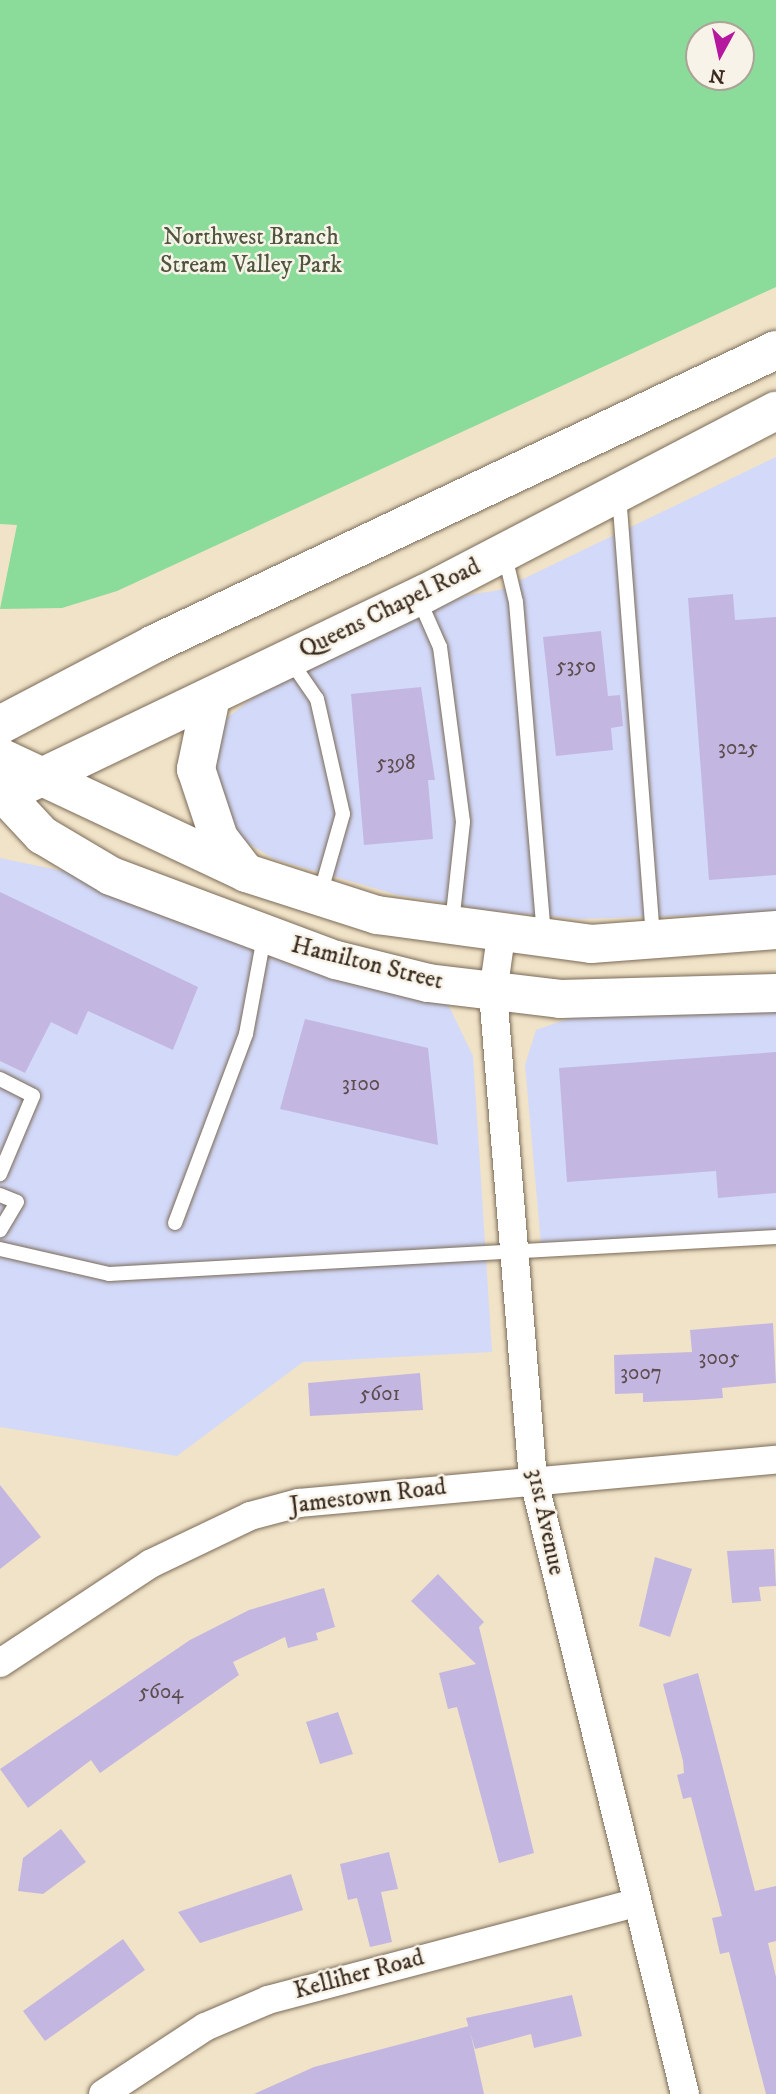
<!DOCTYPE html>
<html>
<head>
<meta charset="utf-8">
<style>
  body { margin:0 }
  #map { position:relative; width:776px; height:2094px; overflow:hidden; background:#f1e3c7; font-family:"IM FELL DW Pica",serif }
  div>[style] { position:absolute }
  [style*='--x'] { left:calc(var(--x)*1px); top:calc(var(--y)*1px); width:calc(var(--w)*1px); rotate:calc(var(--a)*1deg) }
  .built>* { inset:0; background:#d3d9f9 }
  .green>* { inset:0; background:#8bdb9a }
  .building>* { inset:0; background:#c3b7e1 }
  .roads { filter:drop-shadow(0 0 2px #7b6b59) drop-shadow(0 0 2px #7b6b59) }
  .lane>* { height:14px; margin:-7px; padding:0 7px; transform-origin:7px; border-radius:7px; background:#fff }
  .street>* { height:28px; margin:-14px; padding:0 14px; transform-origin:14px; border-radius:14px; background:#fff }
  .secondary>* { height:38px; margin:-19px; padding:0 19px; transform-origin:19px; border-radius:19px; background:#fff }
  .primary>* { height:38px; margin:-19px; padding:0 19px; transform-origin:19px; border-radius:19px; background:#fff }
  span { translate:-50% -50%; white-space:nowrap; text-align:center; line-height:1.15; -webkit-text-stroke:5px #f7f3e8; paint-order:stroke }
  .number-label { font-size:21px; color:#5d4d4f }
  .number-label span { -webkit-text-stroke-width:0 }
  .park-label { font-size:24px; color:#4f563d }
  .street-label { font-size:24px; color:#3b2a1e }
  .north { position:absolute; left:685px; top:21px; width:70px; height:70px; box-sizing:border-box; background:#f7f3e8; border:2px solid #aca397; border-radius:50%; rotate:188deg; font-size:19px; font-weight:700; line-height:28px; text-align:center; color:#3b2a1e }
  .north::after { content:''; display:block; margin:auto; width:24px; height:32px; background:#b5179e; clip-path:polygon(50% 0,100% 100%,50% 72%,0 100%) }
</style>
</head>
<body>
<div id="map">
  <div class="built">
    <i style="clip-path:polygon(776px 457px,776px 913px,580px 919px,493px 911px,398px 895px,274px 859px,238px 837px,212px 765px,227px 718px,268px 686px,380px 630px,468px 595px,500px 590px)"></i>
    <i style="clip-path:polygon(0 858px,87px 876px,294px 966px,446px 1000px,473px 1056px,492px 1352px,303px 1362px,177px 1456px,0 1427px)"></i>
    <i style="clip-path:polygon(776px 1002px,776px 1232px,541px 1244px,525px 1065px,536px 1030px,579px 1015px)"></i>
  </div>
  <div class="green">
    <i style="clip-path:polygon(evenodd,0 0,776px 0,776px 287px,117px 591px,62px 608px,0 609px,17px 525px,0 524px,0 0,699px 35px,741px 35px,741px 77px,699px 77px,699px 35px)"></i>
  </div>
  <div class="building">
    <i style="clip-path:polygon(733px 594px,735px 620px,776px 617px,776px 875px,709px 880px,688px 598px)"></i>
    <i style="clip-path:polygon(601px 631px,608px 696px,620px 695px,623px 726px,611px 728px,613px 750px,556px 756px,543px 637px)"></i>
    <i style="clip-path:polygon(421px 687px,435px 780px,428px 780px,433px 839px,364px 845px,351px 694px)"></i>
    <i style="clip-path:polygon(0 892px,198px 987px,173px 1050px,88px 1011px,77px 1035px,51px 1022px,25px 1073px,0 1061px)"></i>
    <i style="clip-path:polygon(305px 1019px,428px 1048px,438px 1145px,280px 1109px)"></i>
    <i style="clip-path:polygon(776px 1052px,776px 1193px,718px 1198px,716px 1171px,567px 1182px,559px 1068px)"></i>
    <i style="clip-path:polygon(773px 1323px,776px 1383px,722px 1388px,723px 1398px,694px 1400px,643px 1402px,643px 1393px,615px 1394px,614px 1355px,692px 1352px,690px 1330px)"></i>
    <i style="clip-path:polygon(420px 1373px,423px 1410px,310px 1416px,308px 1383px)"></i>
    <i style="clip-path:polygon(0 1485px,41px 1537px,0 1569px)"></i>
    <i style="clip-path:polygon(774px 1549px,776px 1586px,759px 1587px,761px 1601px,732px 1603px,727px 1551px)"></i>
    <i style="clip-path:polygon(655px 1557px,692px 1569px,670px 1637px,639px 1626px)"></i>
    <i style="clip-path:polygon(438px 1574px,484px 1622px,479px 1627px,534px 1853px,499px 1863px,457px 1707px,448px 1709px,439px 1673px,476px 1664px,411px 1601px)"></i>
    <i style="clip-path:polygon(324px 1588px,335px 1627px,316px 1633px,318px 1640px,288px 1648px,285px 1637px,233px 1662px,239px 1675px,100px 1773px,91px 1760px,28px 1808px,0 1769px,190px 1640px,249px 1610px)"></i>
    <i style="clip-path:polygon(698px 1673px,755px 1891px,776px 1886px,776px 1941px,768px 1943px,776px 1977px,776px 2094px,766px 2094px,729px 1952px,720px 1954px,712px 1918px,722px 1916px,691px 1797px,683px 1799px,677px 1775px,684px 1773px,683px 1761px,663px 1684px)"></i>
    <i style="clip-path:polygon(338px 1712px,353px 1754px,320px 1764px,306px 1722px)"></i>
    <i style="clip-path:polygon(61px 1829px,86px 1862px,43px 1894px,18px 1891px,23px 1858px)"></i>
    <i style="clip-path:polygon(389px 1852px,398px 1889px,381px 1892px,392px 1942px,370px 1947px,357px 1898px,348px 1900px,340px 1864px)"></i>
    <i style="clip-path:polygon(291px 1874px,303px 1910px,200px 1943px,178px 1912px)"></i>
    <i style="clip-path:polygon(123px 1939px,145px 1970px,45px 2041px,23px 2011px)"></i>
    <i style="clip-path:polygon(572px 1995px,582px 2036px,534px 2048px,531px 2034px,475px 2049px,466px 2018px)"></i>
    <i style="clip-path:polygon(469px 2026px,484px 2094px,254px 2094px,314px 2067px)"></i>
  </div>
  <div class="roads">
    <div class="lane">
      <i style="--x:619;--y:495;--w:444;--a:85.6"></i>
      <i style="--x:505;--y:556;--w:47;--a:76.6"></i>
      <i style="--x:516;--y:602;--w:334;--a:85.2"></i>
      <i style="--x:418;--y:597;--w:55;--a:66.3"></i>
      <i style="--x:440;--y:647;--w:177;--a:82.5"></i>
      <i style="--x:463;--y:822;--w:103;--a:96.2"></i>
      <i style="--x:290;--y:660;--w:47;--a:55.3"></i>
      <i style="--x:317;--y:699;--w:118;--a:77.3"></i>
      <i style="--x:343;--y:814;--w:84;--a:105.9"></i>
      <i style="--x:0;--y:1079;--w:37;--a:27"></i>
      <i style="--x:33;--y:1096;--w:85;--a:112.9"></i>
      <i style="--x:0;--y:1195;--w:18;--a:22"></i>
      <i style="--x:17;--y:1202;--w:33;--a:121"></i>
      <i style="--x:175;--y:1223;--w:202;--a:-69.4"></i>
      <i style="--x:246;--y:1034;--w:99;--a:-79.5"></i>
      <i style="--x:0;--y:1249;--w:112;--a:12.9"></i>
      <i style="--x:109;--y:1274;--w:668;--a:-3.18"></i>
    </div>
    <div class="street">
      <i style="--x:501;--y:936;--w:58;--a:98"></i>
      <i style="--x:493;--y:993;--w:486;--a:85.3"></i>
      <i style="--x:533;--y:1477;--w:635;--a:76.16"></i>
      <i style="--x:0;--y:1663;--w:180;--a:-33.4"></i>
      <i style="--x:150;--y:1564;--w:111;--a:-25.6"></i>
      <i style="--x:250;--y:1516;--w:51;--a:-14.9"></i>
      <i style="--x:299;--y:1503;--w:479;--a:-5.2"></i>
      <i style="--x:103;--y:2094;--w:122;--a:-33.3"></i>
      <i style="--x:205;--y:2027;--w:69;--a:-23.2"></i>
      <i style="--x:268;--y:2000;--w:381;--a:-14.8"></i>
    </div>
    <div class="secondary">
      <i style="--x:0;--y:757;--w:272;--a:25.2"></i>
      <i style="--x:246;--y:873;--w:138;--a:17.8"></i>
      <i style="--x:377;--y:915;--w:216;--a:7.7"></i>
      <i style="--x:591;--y:944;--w:186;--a:-4.3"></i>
      <i style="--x:0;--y:790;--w:62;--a:47"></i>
      <i style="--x:42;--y:835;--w:80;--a:30.7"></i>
      <i style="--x:111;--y:876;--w:240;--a:20.5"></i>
      <i style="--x:336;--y:960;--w:95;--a:14"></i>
      <i style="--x:428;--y:983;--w:133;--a:6.9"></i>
      <i style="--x:560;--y:999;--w:216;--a:-1.6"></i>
    </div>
    <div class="primary">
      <i style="--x:211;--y:697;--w:74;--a:101.8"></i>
      <i style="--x:196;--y:769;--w:73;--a:71.6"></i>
      <i style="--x:219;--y:838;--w:44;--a:52.4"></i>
      <i style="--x:0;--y:725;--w:174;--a:-27.7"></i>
      <i style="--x:154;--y:644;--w:688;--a:-25.3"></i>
      <i style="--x:0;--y:797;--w:470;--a:-25.6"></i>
      <i style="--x:424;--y:594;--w:397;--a:-27.5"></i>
    </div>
  </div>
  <div class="number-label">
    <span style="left:576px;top:666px">5350</span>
    <span style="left:738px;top:748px">3025</span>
    <span style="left:396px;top:763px">5398</span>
    <span style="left:361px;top:1084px">3100</span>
    <span style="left:719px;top:1358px">3005</span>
    <span style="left:641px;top:1373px">3007</span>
    <span style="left:380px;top:1394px">5601</span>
    <span style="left:161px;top:1692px">5604</span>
  </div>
  <div class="park-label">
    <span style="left:251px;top:252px">Northwest Branch<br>Stream Valley Park</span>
  </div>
  <div class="street-label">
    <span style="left:390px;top:609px;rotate:-26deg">Queens Chapel Road</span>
    <span style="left:367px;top:964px;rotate:14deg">Hamilton Street</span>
    <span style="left:368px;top:1497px;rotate:-7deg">Jamestown Road</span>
    <span style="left:545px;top:1522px;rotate:78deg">31st Avenue</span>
    <span style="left:359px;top:1975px;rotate:-15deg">Kelliher Road</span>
  </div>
  <div class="north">N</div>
</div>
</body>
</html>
